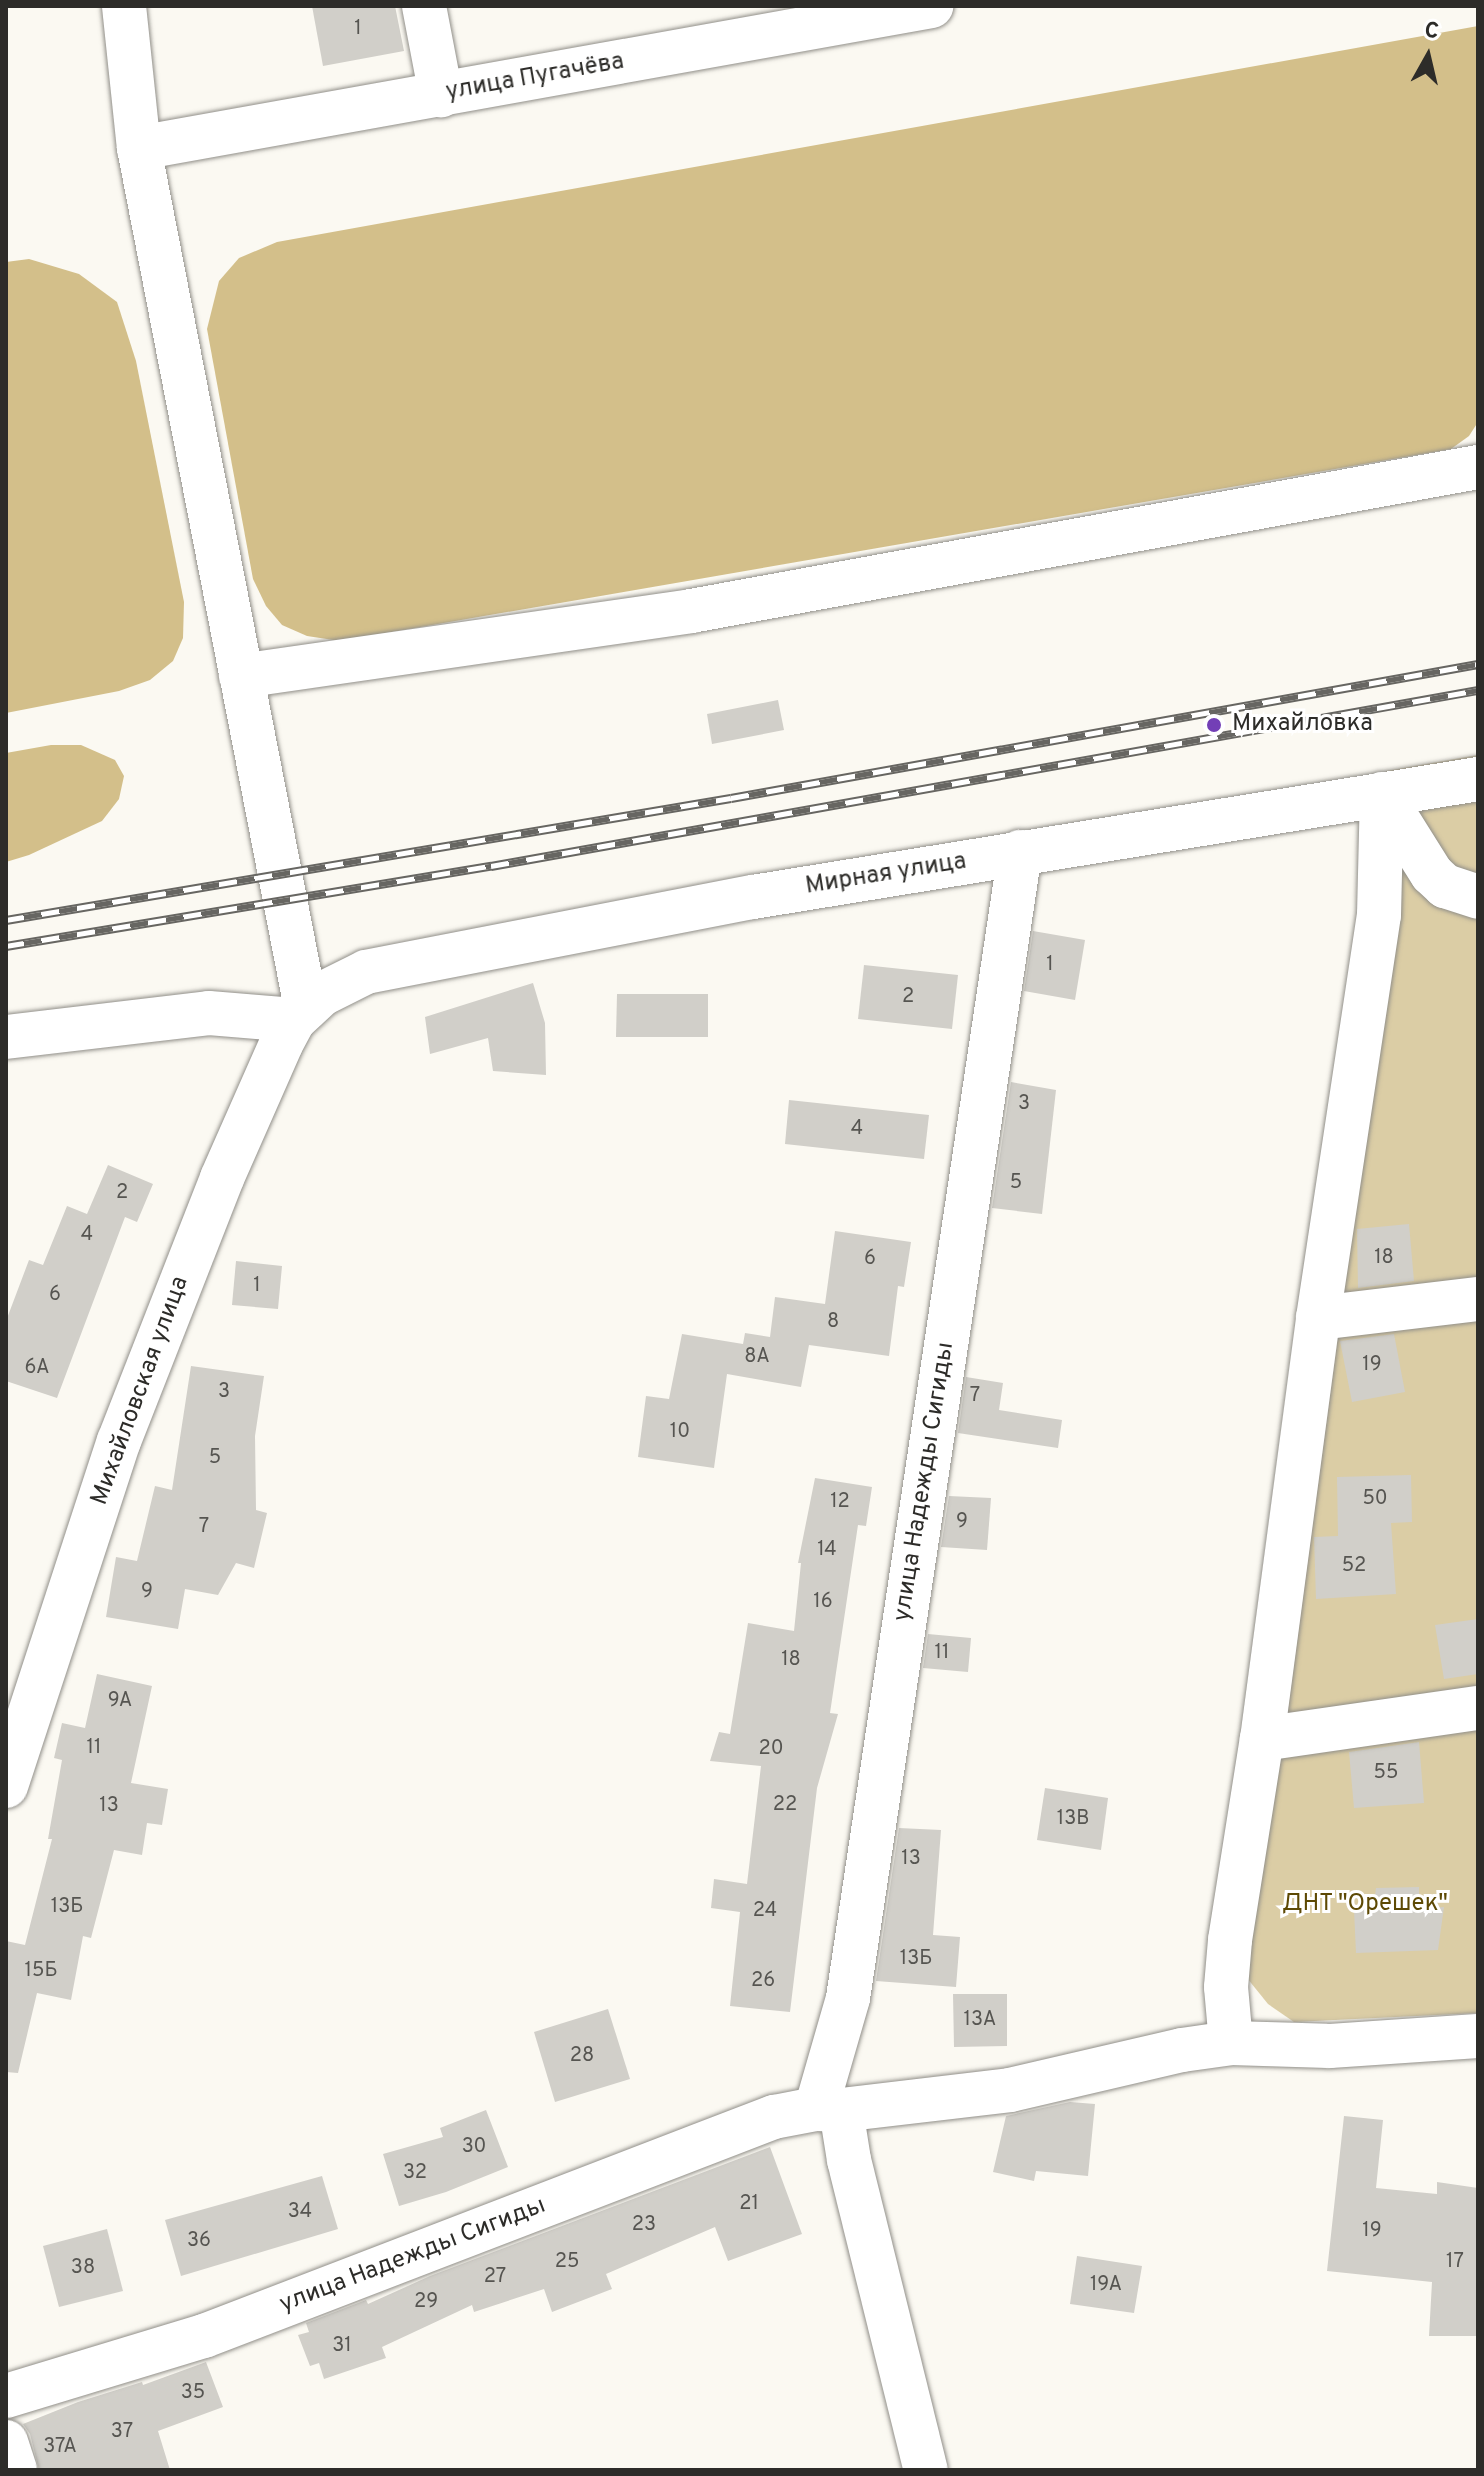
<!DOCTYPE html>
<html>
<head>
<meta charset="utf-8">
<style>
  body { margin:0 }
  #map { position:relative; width:1484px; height:2476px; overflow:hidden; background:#fbf9f2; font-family:Overpass,sans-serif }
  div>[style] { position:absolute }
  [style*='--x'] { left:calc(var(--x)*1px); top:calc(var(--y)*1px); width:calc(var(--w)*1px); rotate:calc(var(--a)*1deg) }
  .green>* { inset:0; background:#dbcda5 }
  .forest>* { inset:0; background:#d3bf8a }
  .building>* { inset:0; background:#d1cfc9 }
  .roads { filter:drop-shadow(0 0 2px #918f89) drop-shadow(0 0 2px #918f89) }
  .minor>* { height:44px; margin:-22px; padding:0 22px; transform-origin:22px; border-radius:22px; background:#fff }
  .rail>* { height:9px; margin-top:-4.5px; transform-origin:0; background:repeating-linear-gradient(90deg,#fff 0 18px,#676662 0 36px); box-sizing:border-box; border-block:2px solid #676662 }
  .dots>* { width:22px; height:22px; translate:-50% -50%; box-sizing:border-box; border:4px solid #fff; border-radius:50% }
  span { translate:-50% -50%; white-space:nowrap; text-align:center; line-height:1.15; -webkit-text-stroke:6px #fff; paint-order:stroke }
  .number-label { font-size:20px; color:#565551 }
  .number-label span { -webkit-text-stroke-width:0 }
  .street-label { font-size:24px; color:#2d2c29 }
  .poi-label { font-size:24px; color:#2d2c29 }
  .left { translate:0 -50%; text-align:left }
  .park-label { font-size:24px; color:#5d4904 }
  .frame { position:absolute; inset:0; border:8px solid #2d2c29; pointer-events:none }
  .north { position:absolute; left:1388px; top:16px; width:80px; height:80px; -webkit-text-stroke:6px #fff; paint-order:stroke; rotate:8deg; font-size:22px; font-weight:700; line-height:32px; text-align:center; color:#2d2c29 }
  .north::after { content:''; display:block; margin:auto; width:28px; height:36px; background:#2d2c29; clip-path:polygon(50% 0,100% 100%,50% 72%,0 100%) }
</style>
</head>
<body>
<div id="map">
  <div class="green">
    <i style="clip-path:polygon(1478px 755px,1478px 2013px,1294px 2022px,1268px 2004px,1247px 1978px,1262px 1739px,1386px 771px)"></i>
  </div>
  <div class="forest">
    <i style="clip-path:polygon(1478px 26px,1478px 422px,1469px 436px,1451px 449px,340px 641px,307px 636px,282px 625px,266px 606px,253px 579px,207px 329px,219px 281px,239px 258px,277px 242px)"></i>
    <i style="clip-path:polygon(29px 259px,79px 274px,117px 302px,136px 361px,184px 602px,183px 638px,173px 661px,150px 680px,119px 691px,6px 713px,6px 262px)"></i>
    <i style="clip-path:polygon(51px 745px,81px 745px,115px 760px,124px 776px,119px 799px,102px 821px,29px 855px,6px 862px,6px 753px)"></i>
  </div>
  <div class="building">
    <i style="clip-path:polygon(312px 6px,395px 6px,404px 51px,323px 66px)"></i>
    <i style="clip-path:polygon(778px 700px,784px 730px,712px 744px,707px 714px)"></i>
    <i style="clip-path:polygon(1033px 931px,1085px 940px,1075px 1000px,1024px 991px)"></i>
    <i style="clip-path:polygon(864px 965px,958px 975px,952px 1029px,858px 1019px)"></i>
    <i style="clip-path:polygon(533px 983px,545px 1023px,546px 1075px,493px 1071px,488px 1038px,430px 1054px,425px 1017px)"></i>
    <i style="clip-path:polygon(617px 994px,708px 994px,708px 1037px,616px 1037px)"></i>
    <i style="clip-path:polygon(1011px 1082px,1056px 1090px,1042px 1214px,992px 1208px)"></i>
    <i style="clip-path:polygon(789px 1100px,929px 1115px,924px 1159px,785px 1144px)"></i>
    <i style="clip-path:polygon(108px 1165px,153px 1184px,137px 1222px,125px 1217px,57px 1398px,6px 1381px,6px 1321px,29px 1260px,43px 1265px,67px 1206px,87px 1214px)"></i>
    <i style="clip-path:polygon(1409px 1224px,1414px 1281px,1358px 1288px,1357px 1229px)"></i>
    <i style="clip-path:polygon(835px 1231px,911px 1242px,904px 1287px,898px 1286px,889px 1356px,809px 1345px,801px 1387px,727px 1374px,714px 1468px,638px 1457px,646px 1396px,669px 1399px,682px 1334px,743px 1344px,745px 1333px,770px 1337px,775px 1297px,825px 1304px)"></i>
    <i style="clip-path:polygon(236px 1261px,282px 1266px,278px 1309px,232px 1305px)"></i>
    <i style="clip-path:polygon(1394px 1334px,1405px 1392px,1352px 1402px,1340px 1341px)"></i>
    <i style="clip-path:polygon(191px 1366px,264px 1376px,255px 1436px,256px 1510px,267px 1513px,254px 1568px,236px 1563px,218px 1595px,185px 1589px,178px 1629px,106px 1617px,116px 1557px,137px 1561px,155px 1486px,172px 1490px)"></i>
    <i style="clip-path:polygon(966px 1377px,1003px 1383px,999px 1410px,1062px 1420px,1058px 1448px,958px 1433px)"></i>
    <i style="clip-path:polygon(1411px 1475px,1412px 1522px,1391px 1523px,1396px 1594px,1316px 1599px,1314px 1537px,1338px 1536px,1337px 1477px)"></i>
    <i style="clip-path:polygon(815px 1478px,872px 1487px,866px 1526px,858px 1525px,830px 1713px,838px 1714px,817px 1788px,790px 2012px,730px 2006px,740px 1912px,711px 1908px,714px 1879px,747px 1884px,761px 1766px,710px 1761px,719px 1732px,730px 1734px,748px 1623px,794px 1631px,801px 1563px,798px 1563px)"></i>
    <i style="clip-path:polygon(949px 1496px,991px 1498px,987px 1550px,941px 1547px)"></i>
    <i style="clip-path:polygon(1478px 1619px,1478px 1674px,1444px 1679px,1435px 1625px)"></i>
    <i style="clip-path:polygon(928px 1634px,971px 1638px,968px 1672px,923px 1668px)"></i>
    <i style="clip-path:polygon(97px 1674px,152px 1686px,131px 1783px,168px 1789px,162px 1825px,147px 1823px,142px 1855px,114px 1850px,91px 1938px,83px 1936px,71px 2000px,37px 1993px,18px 2073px,6px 2072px,6px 1941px,25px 1945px,52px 1839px,48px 1839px,62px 1760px,54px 1758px,62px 1723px,85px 1728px)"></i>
    <i style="clip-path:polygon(1419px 1742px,1424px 1803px,1354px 1808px,1349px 1752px)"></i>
    <i style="clip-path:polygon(1045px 1788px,1108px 1798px,1101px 1850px,1037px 1840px)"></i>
    <i style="clip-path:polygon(899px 1828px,941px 1830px,933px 1935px,960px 1937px,956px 1987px,876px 1981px)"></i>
    <i style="clip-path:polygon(1419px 1887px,1419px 1909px,1444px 1907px,1438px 1950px,1356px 1953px,1354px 1910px,1373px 1910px,1376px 1888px)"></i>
    <i style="clip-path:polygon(953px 1994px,1007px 1994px,1007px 2046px,954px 2047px)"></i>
    <i style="clip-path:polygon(608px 2009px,630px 2079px,555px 2102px,534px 2032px)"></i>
    <i style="clip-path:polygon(1070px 2102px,1095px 2104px,1088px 2176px,1036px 2171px,1034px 2181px,993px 2172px,1006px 2116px)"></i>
    <i style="clip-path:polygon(486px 2110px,508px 2167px,446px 2192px,399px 2206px,383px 2154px,443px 2137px,440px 2128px)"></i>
    <i style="clip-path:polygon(1344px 2116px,1383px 2120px,1376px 2188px,1437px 2194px,1437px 2182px,1478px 2188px,1478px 2336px,1429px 2336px,1432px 2282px,1327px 2271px)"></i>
    <i style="clip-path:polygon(770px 2147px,802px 2234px,728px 2261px,715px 2227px,606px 2274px,612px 2289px,552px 2312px,544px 2289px,474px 2312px,472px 2305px,382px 2347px,386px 2358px,324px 2379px,319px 2363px,310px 2366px,298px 2335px,309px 2332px,306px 2323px,366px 2300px,368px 2304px,430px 2276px)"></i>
    <i style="clip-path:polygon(322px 2176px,338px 2229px,181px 2276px,165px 2220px)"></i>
    <i style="clip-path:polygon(107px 2229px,123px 2291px,59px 2307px,43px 2246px)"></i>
    <i style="clip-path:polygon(1077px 2256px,1142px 2266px,1134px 2313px,1070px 2304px)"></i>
    <i style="clip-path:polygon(206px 2362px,223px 2407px,158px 2431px,170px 2470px,39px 2470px,30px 2434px,23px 2424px,78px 2402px,142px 2382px,143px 2385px)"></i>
  </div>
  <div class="roads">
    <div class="minor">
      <i style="--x:124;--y:6;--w:143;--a:84"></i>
      <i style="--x:139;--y:148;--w:876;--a:79.01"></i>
      <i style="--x:424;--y:6;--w:91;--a:79.2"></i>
      <i style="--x:139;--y:148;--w:805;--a:-10.16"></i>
      <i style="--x:241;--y:676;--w:455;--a:-8.2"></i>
      <i style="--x:691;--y:611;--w:800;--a:-10.37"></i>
      <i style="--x:1383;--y:796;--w:92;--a:57.9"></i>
      <i style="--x:1432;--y:874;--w:18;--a:43"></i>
      <i style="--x:1445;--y:886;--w:35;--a:18"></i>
      <i style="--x:6;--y:1037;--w:204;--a:-6.7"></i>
      <i style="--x:209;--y:1013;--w:85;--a:4.7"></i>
      <i style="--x:1318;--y:1318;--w:161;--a:-6.8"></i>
      <i style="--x:1262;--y:1739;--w:218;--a:-8.2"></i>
      <i style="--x:6;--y:1786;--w:363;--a:-71.9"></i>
      <i style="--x:119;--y:1441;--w:282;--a:-68.6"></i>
      <i style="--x:222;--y:1178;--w:146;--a:-66.2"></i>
      <i style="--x:281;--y:1044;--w:27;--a:-62"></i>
      <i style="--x:294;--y:1020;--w:38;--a:-43"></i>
      <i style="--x:322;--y:994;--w:49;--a:-26.6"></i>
      <i style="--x:366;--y:972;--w:394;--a:-11"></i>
      <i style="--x:753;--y:897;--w:735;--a:-9.24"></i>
      <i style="--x:1231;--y:2043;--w:56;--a:-95.1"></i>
      <i style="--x:1226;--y:1987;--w:47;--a:-85.1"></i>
      <i style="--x:1230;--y:1940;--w:204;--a:-81"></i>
      <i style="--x:1262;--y:1739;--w:425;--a:-82.4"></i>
      <i style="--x:1318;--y:1318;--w:408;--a:-81.4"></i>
      <i style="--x:1379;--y:915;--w:121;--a:-88.6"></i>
      <i style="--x:816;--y:2109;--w:116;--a:-73.9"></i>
      <i style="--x:848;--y:1998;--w:1159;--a:-81.46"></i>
      <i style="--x:841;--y:2110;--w:51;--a:80.9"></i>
      <i style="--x:849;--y:2160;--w:319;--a:76.1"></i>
      <i style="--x:6;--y:2396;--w:207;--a:-16.9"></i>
      <i style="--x:204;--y:2336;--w:611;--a:-21.02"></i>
      <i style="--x:774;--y:2117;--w:43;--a:-10.8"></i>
      <i style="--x:816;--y:2109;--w:25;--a:2"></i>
      <i style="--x:841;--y:2110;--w:170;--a:-6.7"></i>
      <i style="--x:1010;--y:2090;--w:177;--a:-13.1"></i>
      <i style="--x:1182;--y:2050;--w:49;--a:-8.1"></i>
      <i style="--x:1231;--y:2043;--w:99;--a:1.7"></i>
      <i style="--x:1330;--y:2046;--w:148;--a:-3.9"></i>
      <i style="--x:6;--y:2442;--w:29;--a:72"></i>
    </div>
  </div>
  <div class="rail">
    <i style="--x:6;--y:920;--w:735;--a:-9.55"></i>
    <i style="--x:731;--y:798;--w:759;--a:-10.17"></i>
    <i style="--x:6;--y:946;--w:492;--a:-9.4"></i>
    <i style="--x:491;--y:866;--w:1003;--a:-10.11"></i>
  </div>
  <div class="dots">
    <i style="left:1214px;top:725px;background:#733fb6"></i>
  </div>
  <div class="number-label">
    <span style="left:358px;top:29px">1</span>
    <span style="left:1050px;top:965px">1</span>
    <span style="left:908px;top:997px">2</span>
    <span style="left:1024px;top:1104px">3</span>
    <span style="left:857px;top:1129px">4</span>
    <span style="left:1016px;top:1183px">5</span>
    <span style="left:122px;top:1193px">2</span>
    <span style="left:87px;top:1235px">4</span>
    <span style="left:1384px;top:1258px">18</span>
    <span style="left:870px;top:1259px">6</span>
    <span style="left:257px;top:1286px">1</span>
    <span style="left:55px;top:1295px">6</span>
    <span style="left:833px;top:1322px">8</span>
    <span style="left:757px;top:1357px">8А</span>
    <span style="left:1372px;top:1365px">19</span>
    <span style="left:37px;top:1368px">6А</span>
    <span style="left:224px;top:1392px">3</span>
    <span style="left:975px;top:1396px">7</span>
    <span style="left:680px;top:1432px">10</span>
    <span style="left:215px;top:1458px">5</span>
    <span style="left:1375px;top:1499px">50</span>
    <span style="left:840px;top:1502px">12</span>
    <span style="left:962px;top:1522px">9</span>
    <span style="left:204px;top:1527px">7</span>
    <span style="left:827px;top:1550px">14</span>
    <span style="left:1354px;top:1566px">52</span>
    <span style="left:147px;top:1592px">9</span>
    <span style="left:823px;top:1602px">16</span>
    <span style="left:942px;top:1653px">11</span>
    <span style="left:791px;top:1660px">18</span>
    <span style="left:120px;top:1701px">9А</span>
    <span style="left:94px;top:1748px">11</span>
    <span style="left:771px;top:1749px">20</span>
    <span style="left:1386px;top:1773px">55</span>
    <span style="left:785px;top:1805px">22</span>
    <span style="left:109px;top:1806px">13</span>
    <span style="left:1073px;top:1819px">13В</span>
    <span style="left:911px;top:1859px">13</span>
    <span style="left:67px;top:1907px">13Б</span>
    <span style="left:765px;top:1911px">24</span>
    <span style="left:916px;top:1959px">13Б</span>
    <span style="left:41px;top:1971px">15Б</span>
    <span style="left:763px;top:1981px">26</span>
    <span style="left:980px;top:2020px">13А</span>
    <span style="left:582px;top:2056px">28</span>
    <span style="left:474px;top:2147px">30</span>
    <span style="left:415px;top:2173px">32</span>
    <span style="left:749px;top:2204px">21</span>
    <span style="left:300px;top:2212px">34</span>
    <span style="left:644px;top:2225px">23</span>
    <span style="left:1372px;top:2231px">19</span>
    <span style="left:199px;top:2241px">36</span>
    <span style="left:567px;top:2262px">25</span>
    <span style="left:1455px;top:2262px">17</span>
    <span style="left:83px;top:2268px">38</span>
    <span style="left:495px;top:2277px">27</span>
    <span style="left:1106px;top:2285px">19А</span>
    <span style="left:426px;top:2302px">29</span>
    <span style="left:342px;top:2346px">31</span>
    <span style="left:193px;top:2393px">35</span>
    <span style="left:122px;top:2432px">37</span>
    <span style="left:60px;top:2447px">37А</span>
  </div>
  <div class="street-label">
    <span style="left:535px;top:78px;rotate:-10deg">улица Пугачёва</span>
    <span style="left:886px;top:875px;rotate:-9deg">Мирная улица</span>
    <span style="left:141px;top:1391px;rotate:-70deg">Михайловская улица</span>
    <span style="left:925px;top:1482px;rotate:-81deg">улица Надежды Сигиды</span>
    <span style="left:413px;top:2256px;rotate:-21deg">улица Надежды Сигиды</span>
  </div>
  <div class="poi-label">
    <span class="left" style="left:1232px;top:725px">Михайловка</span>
  </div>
  <div class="park-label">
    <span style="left:1365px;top:1905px">ДНТ "Орешек"</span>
  </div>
  <div class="frame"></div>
  <div class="north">С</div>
</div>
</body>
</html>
